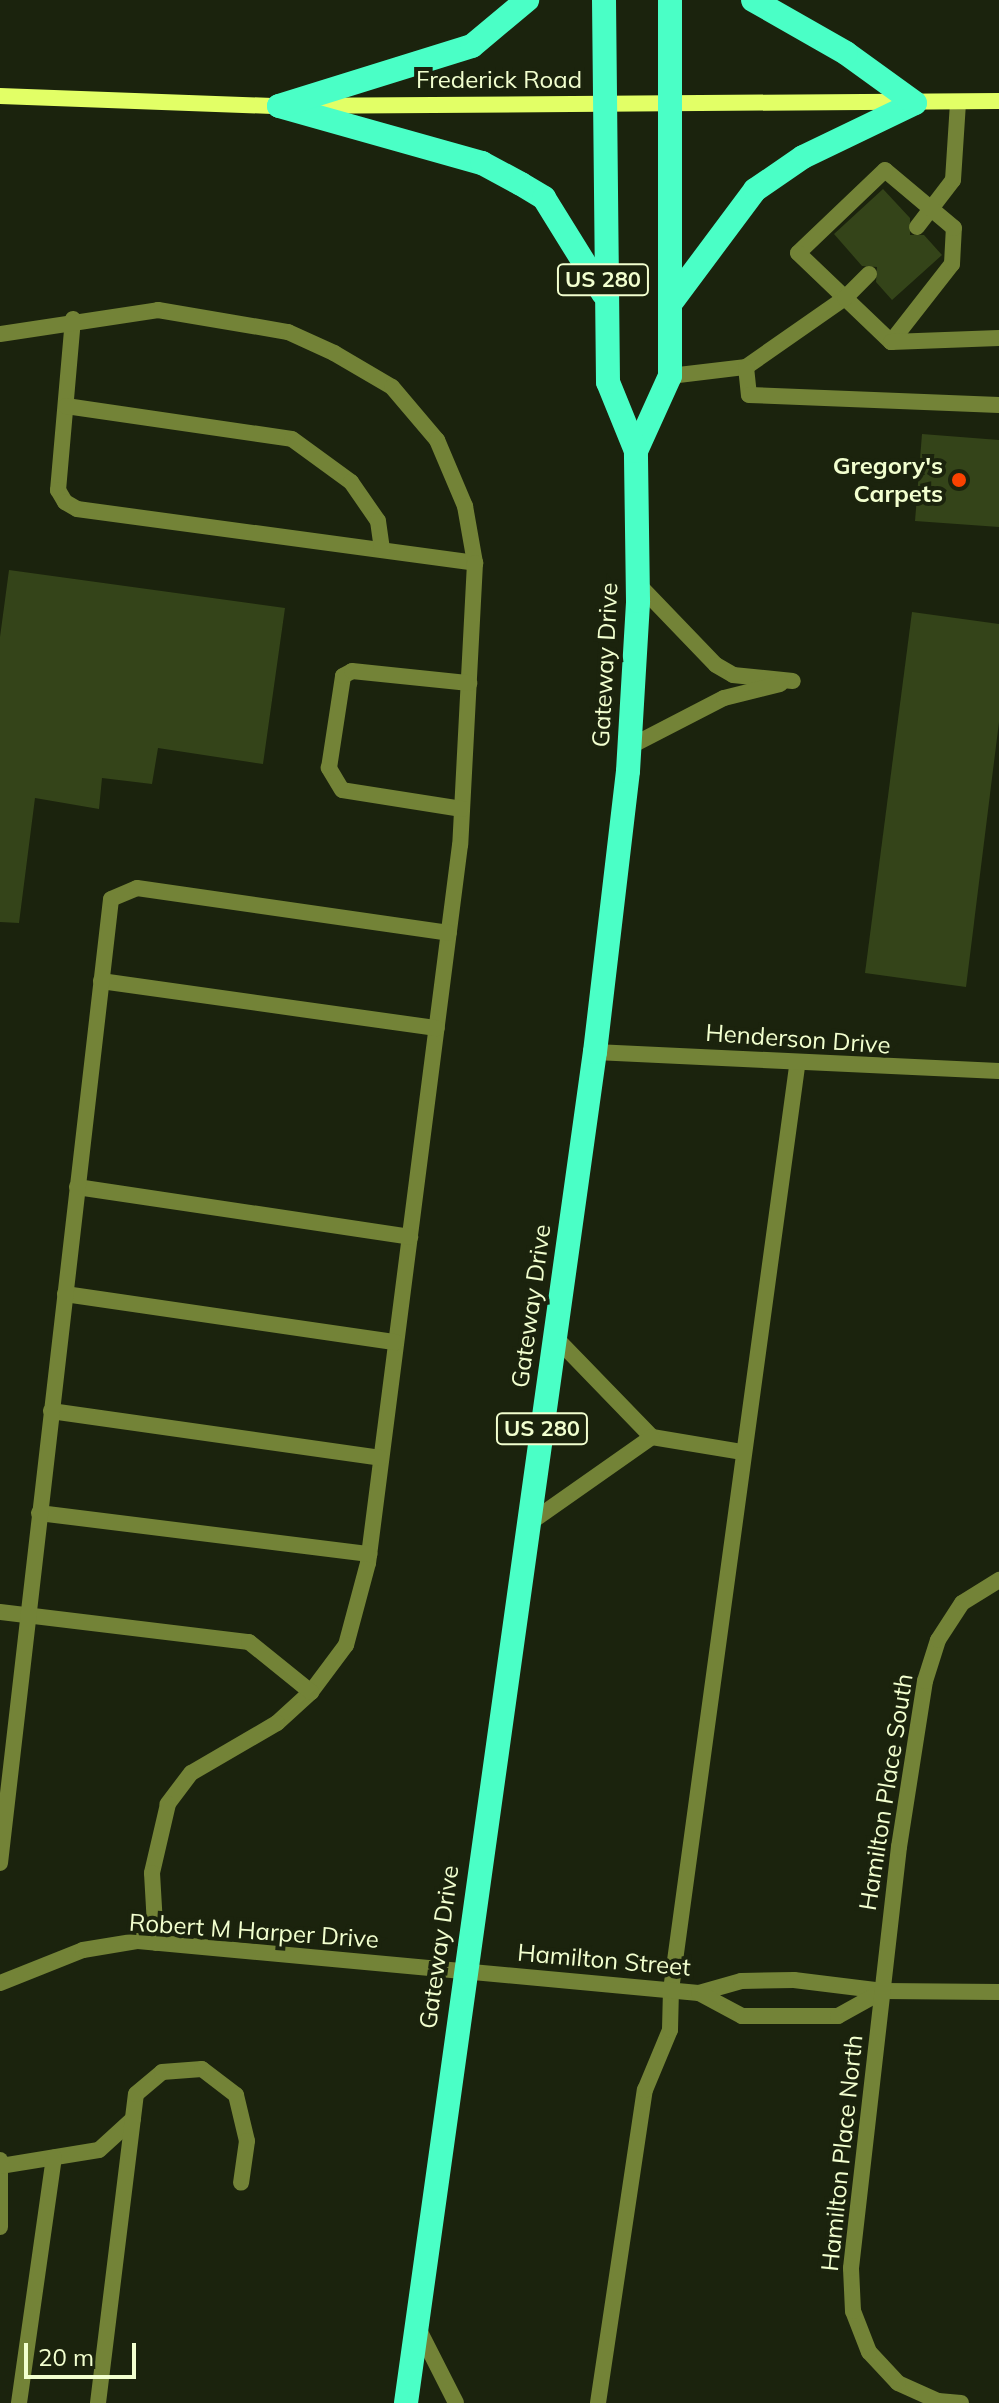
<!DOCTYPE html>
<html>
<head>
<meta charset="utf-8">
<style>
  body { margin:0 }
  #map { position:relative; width:999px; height:2403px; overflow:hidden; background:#1b230d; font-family:Mulish,sans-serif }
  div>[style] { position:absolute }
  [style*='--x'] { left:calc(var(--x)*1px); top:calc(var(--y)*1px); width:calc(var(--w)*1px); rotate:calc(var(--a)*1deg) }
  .building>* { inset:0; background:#344419 }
  .lane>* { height:16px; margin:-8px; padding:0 8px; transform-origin:8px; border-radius:8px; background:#738337 }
  .street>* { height:16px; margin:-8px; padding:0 8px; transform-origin:8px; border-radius:8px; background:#738337 }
  .secondary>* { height:16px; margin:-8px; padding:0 8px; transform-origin:8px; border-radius:8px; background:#e2ff66 }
  .highway>* { height:24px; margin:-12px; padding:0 12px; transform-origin:12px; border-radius:12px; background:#4affc6 }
  .dots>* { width:22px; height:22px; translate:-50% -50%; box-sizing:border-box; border:4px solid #1b230d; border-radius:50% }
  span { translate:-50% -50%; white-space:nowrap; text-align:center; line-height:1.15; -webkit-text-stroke:8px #1b230d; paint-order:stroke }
  .shield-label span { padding:2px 6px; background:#1b230d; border:2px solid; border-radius:6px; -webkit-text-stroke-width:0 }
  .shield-label { font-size:22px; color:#f2ffcf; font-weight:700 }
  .street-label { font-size:24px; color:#f2ffcf }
  .poi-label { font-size:24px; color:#f2ffcf; font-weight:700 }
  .right { translate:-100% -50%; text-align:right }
  .scale { position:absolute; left:24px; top:2343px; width:112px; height:36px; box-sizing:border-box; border:4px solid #f2ffcf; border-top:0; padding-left:10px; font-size:24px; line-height:28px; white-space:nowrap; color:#f2ffcf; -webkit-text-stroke:6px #1b230d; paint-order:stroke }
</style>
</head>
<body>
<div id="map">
  <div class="building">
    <i style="clip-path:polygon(883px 189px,910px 218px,910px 235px,924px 235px,942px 255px,892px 300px,876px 282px,877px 267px,862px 266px,834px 234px)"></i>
    <i style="clip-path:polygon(922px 434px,999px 440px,999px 527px,915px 521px)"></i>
    <i style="clip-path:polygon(9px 570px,285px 608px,263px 764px,158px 748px,152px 784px,102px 778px,99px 809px,35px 798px,19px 923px,0 922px,0 637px)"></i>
    <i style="clip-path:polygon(912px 612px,999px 624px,999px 722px,966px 987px,865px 973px)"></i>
  </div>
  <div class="lane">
    <i style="--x:917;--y:227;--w:59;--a:-52.5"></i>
    <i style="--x:953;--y:180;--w:78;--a:-86.3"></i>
    <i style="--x:73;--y:319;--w:172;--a:95"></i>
    <i style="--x:58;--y:490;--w:14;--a:60"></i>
    <i style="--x:65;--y:502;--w:14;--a:30"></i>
    <i style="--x:77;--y:509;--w:402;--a:7.7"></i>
    <i style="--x:0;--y:334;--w:160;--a:-8.6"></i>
    <i style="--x:158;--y:310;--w:132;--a:9.6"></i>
    <i style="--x:288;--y:332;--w:51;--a:24.5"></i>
    <i style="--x:334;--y:353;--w:67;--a:30.4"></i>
    <i style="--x:392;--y:387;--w:70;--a:49.7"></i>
    <i style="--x:437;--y:440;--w:72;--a:67"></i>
    <i style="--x:465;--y:506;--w:58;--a:80"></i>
    <i style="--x:475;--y:563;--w:282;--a:93"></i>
    <i style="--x:460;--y:845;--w:724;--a:97.3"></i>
    <i style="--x:368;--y:1563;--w:85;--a:105"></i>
    <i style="--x:346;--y:1645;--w:59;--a:126.7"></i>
    <i style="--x:311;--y:1692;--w:46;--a:137.6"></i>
    <i style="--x:277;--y:1723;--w:99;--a:149.8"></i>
    <i style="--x:191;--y:1773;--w:39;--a:127"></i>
    <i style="--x:168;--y:1804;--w:71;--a:103.1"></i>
    <i style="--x:152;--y:1873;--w:70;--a:86.7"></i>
    <i style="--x:891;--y:342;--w:99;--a:-52"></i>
    <i style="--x:952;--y:264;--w:36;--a:-87"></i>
    <i style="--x:954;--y:228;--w:90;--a:-140"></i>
    <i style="--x:885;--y:170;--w:120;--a:136.3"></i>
    <i style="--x:798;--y:253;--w:129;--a:43.7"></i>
    <i style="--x:891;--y:342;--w:108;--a:-2.1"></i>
    <i style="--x:746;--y:367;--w:121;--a:-34.9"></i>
    <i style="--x:845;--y:298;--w:34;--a:-45"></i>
    <i style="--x:670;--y:376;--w:77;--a:-6.8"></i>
    <i style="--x:746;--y:367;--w:28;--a:84"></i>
    <i style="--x:749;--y:395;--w:250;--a:2.3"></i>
    <i style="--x:66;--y:406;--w:228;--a:8.3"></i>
    <i style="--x:292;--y:439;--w:73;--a:36.1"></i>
    <i style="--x:351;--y:482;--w:47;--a:55.3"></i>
    <i style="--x:378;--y:521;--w:29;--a:82"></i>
    <i style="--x:638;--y:584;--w:112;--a:46.1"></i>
    <i style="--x:716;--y:665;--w:20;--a:30"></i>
    <i style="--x:733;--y:675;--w:60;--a:5.7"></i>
    <i style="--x:629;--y:747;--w:107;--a:-27.3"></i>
    <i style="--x:724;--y:698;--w:58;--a:-14"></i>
    <i style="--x:462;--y:809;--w:121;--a:-171"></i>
    <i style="--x:342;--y:790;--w:26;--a:-121"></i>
    <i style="--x:329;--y:768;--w:93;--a:-81.3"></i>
    <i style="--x:343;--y:676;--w:10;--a:-29"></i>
    <i style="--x:352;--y:671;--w:118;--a:5.9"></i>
    <i style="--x:101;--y:981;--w:339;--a:8"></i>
    <i style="--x:77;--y:1187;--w:337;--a:8.5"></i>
    <i style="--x:65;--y:1294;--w:334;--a:8.3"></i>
    <i style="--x:555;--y:1337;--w:139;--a:45.9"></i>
    <i style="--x:652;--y:1437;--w:92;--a:9.4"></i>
    <i style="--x:51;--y:1411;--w:333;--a:8.1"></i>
    <i style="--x:39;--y:1513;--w:333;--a:7.1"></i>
    <i style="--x:528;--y:1524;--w:151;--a:-35.1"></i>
    <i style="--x:0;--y:1612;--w:251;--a:6.9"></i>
    <i style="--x:249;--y:1642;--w:80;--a:38.9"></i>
    <i style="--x:0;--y:1863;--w:970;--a:-83.43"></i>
    <i style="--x:111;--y:899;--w:28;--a:-23"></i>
    <i style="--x:137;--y:888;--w:315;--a:8.2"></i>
    <i style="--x:0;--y:2160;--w:67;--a:90"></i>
    <i style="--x:0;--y:2166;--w:100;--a:-9.2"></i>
    <i style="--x:99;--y:2150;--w:46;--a:-42.4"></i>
    <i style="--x:417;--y:2326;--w:86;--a:63.1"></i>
    <i style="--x:19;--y:2403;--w:248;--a:-81.9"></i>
    <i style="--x:98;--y:2403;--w:311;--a:-83"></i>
    <i style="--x:136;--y:2094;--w:34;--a:-40"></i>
    <i style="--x:162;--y:2072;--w:40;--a:-4.3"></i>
    <i style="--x:202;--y:2069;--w:43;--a:37.4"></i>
    <i style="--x:236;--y:2095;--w:47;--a:76.6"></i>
    <i style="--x:247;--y:2141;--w:42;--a:98.1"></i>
    <i style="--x:598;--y:2403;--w:317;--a:-81.5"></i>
    <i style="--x:645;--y:2090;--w:65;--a:-67.4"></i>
    <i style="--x:670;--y:2030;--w:40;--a:-88.6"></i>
    <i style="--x:671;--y:1990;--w:933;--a:-82.23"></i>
  </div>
  <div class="street">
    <i style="--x:595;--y:1052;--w:404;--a:2.7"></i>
    <i style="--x:0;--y:1983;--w:89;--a:-21.7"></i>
    <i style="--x:83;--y:1950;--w:56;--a:-9.3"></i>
    <i style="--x:138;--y:1941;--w:563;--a:5.3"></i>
    <i style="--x:699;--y:1993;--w:44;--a:-15.9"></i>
    <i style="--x:741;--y:1981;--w:53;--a:-1.1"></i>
    <i style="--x:794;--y:1980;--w:90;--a:7"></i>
    <i style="--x:883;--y:1991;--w:116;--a:0.5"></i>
    <i style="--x:699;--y:1993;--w:49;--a:28.1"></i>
    <i style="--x:742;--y:2016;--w:96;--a:0"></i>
    <i style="--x:838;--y:2016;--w:51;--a:-29.1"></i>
    <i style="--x:961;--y:2403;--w:23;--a:-175"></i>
    <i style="--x:938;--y:2401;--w:44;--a:-155.8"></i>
    <i style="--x:898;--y:2383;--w:42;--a:-133.1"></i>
    <i style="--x:869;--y:2352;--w:44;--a:-111.3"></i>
    <i style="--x:853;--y:2311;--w:43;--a:-92.7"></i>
    <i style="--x:851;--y:2268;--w:424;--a:-83.5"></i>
    <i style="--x:899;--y:1847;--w:168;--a:-81.1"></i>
    <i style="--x:925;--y:1681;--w:43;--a:-72.4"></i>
    <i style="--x:938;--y:1640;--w:44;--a:-57"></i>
    <i style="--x:962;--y:1603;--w:44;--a:-31.9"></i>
  </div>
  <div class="secondary">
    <i style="--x:0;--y:96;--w:279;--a:2.1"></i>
    <i style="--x:279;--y:106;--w:720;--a:-0.4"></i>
  </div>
  <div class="highway">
    <i style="--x:279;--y:106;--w:211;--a:15.7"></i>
    <i style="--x:482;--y:163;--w:44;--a:28.3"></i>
    <i style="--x:521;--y:184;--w:27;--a:31"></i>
    <i style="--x:544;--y:198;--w:112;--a:58.2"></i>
    <i style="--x:279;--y:106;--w:202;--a:-17.3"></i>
    <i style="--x:472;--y:46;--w:72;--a:-39.9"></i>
    <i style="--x:673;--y:300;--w:137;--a:-53.3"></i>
    <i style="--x:755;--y:190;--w:58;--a:-34.5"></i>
    <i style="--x:803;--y:157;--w:124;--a:-25.7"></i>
    <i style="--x:915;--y:103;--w:85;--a:-144.1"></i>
    <i style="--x:846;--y:53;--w:107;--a:-150.3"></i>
    <i style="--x:636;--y:451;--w:82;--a:-65.6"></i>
    <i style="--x:670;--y:376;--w:376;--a:-90"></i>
    <i style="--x:406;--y:2403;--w:1364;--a:-82.04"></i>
    <i style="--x:595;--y:1052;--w:283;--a:-83.3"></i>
    <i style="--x:628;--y:771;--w:170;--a:-86.6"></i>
    <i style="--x:638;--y:601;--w:150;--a:-90.8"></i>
    <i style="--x:636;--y:451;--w:74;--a:-112.1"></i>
    <i style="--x:608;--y:382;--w:382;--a:-90.6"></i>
  </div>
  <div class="dots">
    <i style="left:959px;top:480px;background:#fa4200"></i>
  </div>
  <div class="shield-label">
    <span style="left:603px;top:280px">US 280</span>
    <span style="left:542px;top:1429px">US 280</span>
  </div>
  <div class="street-label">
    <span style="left:499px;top:80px">Frederick Road</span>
    <span style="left:605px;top:665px;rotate:-87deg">Gateway Drive</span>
    <span style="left:798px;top:1039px;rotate:4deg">Henderson Drive</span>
    <span style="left:531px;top:1306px;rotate:-82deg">Gateway Drive</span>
    <span style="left:886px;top:1792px;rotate:-81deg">Hamilton Place South</span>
    <span style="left:254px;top:1931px;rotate:4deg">Robert M Harper Drive</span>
    <span style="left:439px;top:1947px;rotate:-82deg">Gateway Drive</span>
    <span style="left:604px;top:1960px;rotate:5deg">Hamilton Street</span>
    <span style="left:842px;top:2153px;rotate:-84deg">Hamilton Place North</span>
  </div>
  <div class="poi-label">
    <span class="right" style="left:943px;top:480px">Gregory's<br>Carpets</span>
  </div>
  <div class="scale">20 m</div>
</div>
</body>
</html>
